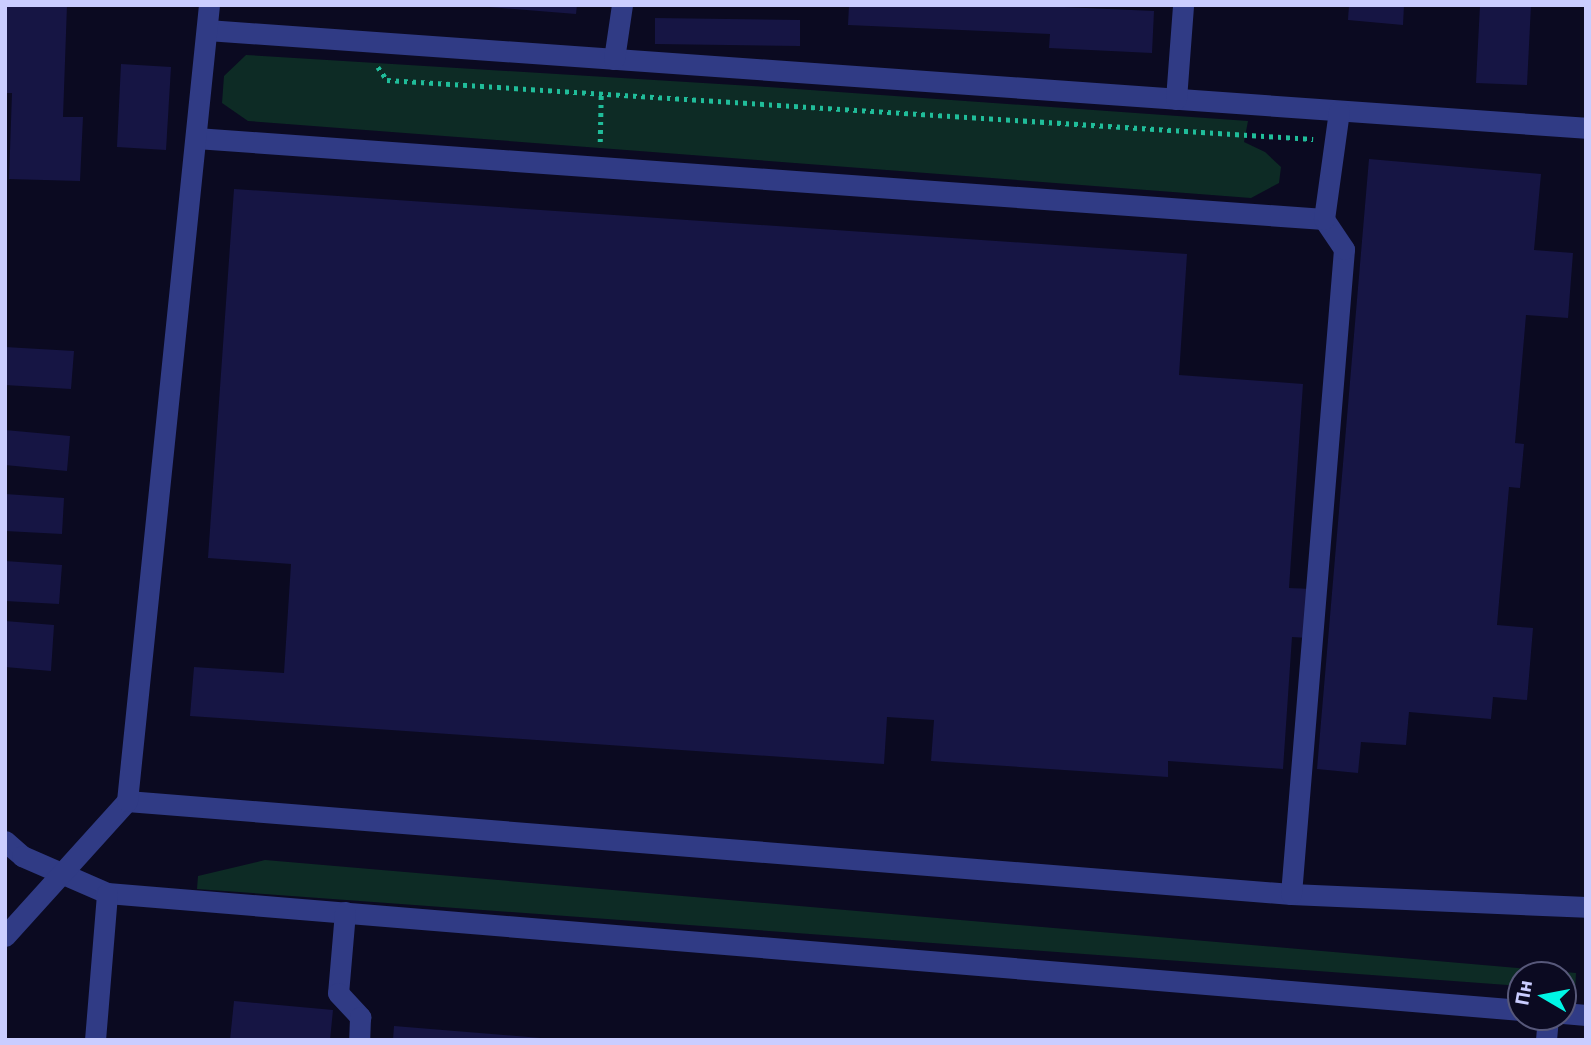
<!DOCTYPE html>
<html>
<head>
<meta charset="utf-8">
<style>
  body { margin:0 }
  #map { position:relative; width:1591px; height:1045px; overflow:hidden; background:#0b0a21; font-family:"IBM Plex Sans",sans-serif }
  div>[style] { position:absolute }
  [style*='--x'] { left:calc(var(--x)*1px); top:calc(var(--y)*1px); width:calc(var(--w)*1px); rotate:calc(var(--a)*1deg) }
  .green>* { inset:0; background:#0d2b25 }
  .building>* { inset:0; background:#161544 }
  .path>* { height:4.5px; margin-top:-2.25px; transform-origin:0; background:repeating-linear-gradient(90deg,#20bd9a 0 3.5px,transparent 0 8.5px) }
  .minor>* { height:21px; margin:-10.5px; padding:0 10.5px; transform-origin:10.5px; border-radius:10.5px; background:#303b85 }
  span { translate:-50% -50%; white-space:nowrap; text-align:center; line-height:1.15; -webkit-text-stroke:6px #0b0a21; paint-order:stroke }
  .frame { position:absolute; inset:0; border:7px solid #cacdff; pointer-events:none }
  .north { position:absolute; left:1507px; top:961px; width:70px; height:70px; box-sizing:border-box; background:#0b0a21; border:2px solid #57587a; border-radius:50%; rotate:280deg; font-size:19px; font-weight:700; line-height:28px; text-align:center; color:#cacdff }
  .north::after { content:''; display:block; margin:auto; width:24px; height:32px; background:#00f5e5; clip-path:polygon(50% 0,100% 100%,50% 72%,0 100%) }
</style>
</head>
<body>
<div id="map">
  <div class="green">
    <i style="clip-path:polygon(246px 55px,768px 87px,1248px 121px,1244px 142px,1265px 152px,1281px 167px,1279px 183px,1251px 198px,248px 121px,222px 103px,224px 76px)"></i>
    <i style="clip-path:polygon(265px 860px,1576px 973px,1575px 990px,1563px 989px,1563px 975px,1521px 975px,1521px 986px,197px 889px,198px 876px)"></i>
  </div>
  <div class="building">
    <i style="clip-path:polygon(5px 5px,67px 5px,63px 117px,83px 117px,80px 181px,9px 179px,12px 93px,5px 93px)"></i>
    <i style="clip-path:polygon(465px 5px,577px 5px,576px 14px)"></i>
    <i style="clip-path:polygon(849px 5px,1019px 5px,1154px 11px,1152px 53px,1049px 48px,1050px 34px,848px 25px)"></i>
    <i style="clip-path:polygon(1349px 5px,1404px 5px,1403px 25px,1348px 20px)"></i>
    <i style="clip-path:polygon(1480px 5px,1531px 5px,1527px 85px,1476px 83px)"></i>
    <i style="clip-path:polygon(655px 18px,800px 20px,800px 46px,655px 44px)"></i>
    <i style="clip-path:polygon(121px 64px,171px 67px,166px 150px,117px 147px)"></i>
    <i style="clip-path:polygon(1369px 159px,1541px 174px,1534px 250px,1573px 253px,1568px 318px,1526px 315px,1515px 443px,1524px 444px,1520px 488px,1509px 487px,1497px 625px,1533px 628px,1527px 700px,1493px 697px,1491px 719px,1409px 712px,1406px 745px,1361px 742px,1358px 773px,1317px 769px)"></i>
    <i style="clip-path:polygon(234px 189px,1187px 254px,1179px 375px,1303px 384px,1289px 588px,1312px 589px,1309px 638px,1292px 637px,1283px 769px,1168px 761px,1168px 777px,931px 761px,934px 720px,887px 717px,884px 764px,190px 716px,194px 667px,284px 673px,291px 564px,208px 558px)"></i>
    <i style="clip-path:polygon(5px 347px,74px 351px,71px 389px,5px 385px)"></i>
    <i style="clip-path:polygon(5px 430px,70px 436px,67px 471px,5px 465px)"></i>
    <i style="clip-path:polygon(5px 494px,64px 498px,62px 534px,5px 531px)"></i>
    <i style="clip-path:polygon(5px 561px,62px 565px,59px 604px,5px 601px)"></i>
    <i style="clip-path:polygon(5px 621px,54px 625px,51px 671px,5px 667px)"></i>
    <i style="clip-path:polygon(234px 1001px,333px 1010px,330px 1040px,230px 1040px)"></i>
    <i style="clip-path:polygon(394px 1026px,541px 1038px,541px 1040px,393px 1040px)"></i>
  </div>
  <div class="path">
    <i style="--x:378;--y:67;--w:16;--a:55"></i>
    <i style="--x:387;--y:80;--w:928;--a:3.65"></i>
    <i style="--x:600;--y:142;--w:48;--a:-88.8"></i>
  </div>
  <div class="minor">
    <i style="--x:207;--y:30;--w:1382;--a:4.06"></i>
    <i style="--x:614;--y:59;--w:55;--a:-81.6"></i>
    <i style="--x:1176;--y:99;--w:94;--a:-85.7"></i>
    <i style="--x:196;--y:138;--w:1131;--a:4.11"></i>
    <i style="--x:127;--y:801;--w:1168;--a:4.57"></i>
    <i style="--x:1291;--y:894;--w:295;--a:2.5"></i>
    <i style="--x:5;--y:841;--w:23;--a:41"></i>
    <i style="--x:22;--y:856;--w:93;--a:23.5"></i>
    <i style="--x:107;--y:893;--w:1419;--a:4.73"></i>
    <i style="--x:1291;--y:894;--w:647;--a:-85.3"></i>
    <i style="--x:1344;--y:249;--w:36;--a:-124"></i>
    <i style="--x:1324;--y:219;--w:109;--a:-82.1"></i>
    <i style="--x:345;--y:912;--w:81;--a:94.9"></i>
    <i style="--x:338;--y:993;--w:33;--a:47"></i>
    <i style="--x:360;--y:1017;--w:23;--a:92"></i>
    <i style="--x:5;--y:936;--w:182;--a:-47.9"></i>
    <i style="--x:127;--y:801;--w:800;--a:-84.12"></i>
    <i style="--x:1563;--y:1013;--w:23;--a:5"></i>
    <i style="--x:95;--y:1040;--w:147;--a:-85.3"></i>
    <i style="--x:1546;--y:1040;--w:23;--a:-85"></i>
  </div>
  <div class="frame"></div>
  <div class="north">Пн</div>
</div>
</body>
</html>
